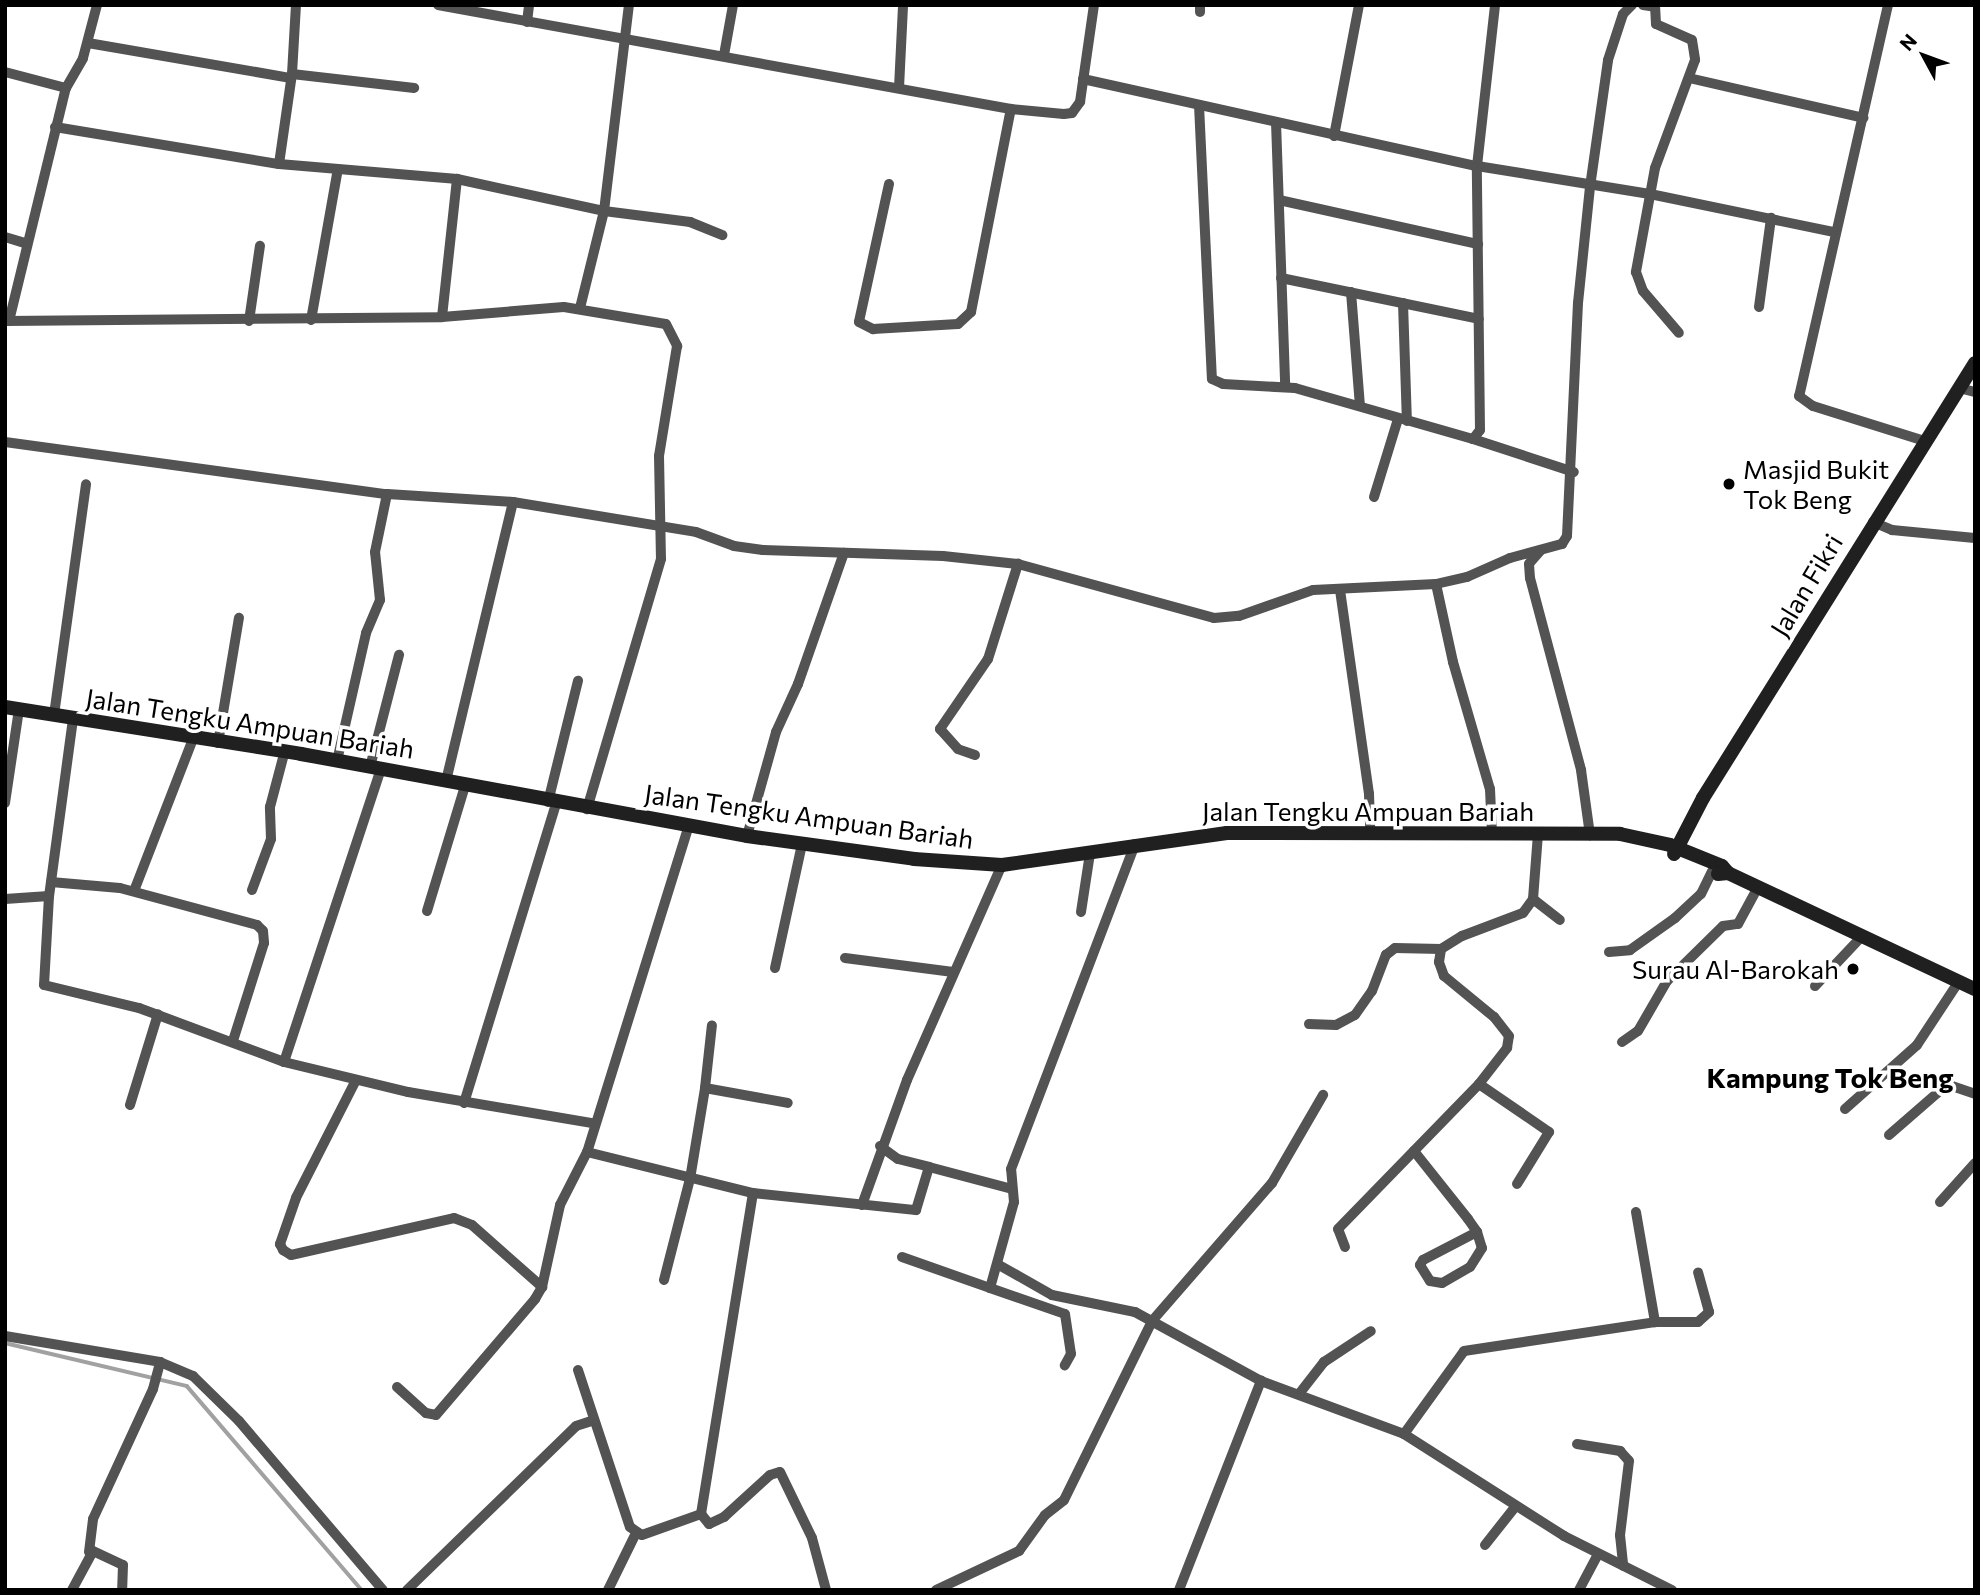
<!DOCTYPE html>
<html>
<head>
<meta charset="utf-8">
<style>
  body { margin:0 }
  #map { position:relative; width:1980px; height:1595px; overflow:hidden; background:#fff; font-family:Commissioner,sans-serif }
  div>[style] { position:absolute }
  [style*='--x'] { left:calc(var(--x)*1px); top:calc(var(--y)*1px); width:calc(var(--w)*1px); rotate:calc(var(--a)*1deg) }
  .stream>* { height:3.5px; margin:-1.75px; padding:0 1.75px; transform-origin:1.75px; border-radius:1.75px; background:#a1a1a1 }
  .street>* { height:10px; margin:-5px; padding:0 5px; transform-origin:5px; border-radius:5px; background:#535353 }
  .secondary>* { height:14px; margin:-7px; padding:0 7px; transform-origin:7px; border-radius:7px; background:#202020 }
  .dots>* { width:19px; height:19px; translate:-50% -50%; box-sizing:border-box; border:4px solid #fff; border-radius:50% }
  span { translate:-50% -50%; white-space:nowrap; text-align:center; line-height:1.15; -webkit-text-stroke:7px #fff; paint-order:stroke }
  .poi-label { font-size:26px; color:#000 }
  .left { translate:0 -50%; text-align:left }
  .right { translate:-100% -50%; text-align:right }
  .street-label { font-size:26px; color:#000 }
  .neighbourhood-label { font-size:28px; color:#000; font-weight:700 }
  .frame { position:absolute; inset:0; border:7px solid #000; pointer-events:none }
  .north { position:absolute; left:1889px; top:21px; width:70px; height:70px; -webkit-text-stroke:5px #fff; paint-order:stroke; rotate:311deg; font-size:19px; font-weight:700; line-height:28px; text-align:center; color:#000 }
  .north::after { content:''; display:block; margin:auto; width:24px; height:32px; background:#000; clip-path:polygon(50% 0,100% 100%,50% 72%,0 100%) }
</style>
</head>
<body>
<div id="map">
  <div class="stream">
    <i style="--x:5;--y:1343;--w:187;--a:13.3"></i>
    <i style="--x:187;--y:1386;--w:269;--a:49.4"></i>
  </div>
  <div class="street">
    <i style="--x:438;--y:5;--w:582;--a:10.29"></i>
    <i style="--x:1011;--y:109;--w:53;--a:5.4"></i>
    <i style="--x:1064;--y:114;--w:8;--a:-7"></i>
    <i style="--x:1072;--y:113;--w:14;--a:-54"></i>
    <i style="--x:1080;--y:102;--w:98;--a:-81.8"></i>
    <i style="--x:1643;--y:5;--w:12;--a:9"></i>
    <i style="--x:1655;--y:5;--w:19;--a:87"></i>
    <i style="--x:1656;--y:24;--w:39;--a:24"></i>
    <i style="--x:1692;--y:40;--w:20;--a:81"></i>
    <i style="--x:1695;--y:60;--w:115;--a:110.3"></i>
    <i style="--x:1655;--y:168;--w:106;--a:100.4"></i>
    <i style="--x:1636;--y:272;--w:20;--a:70"></i>
    <i style="--x:1643;--y:291;--w:55;--a:49.4"></i>
    <i style="--x:1888;--y:5;--w:401;--a:102.8"></i>
    <i style="--x:1799;--y:396;--w:17;--a:36"></i>
    <i style="--x:1813;--y:406;--w:117;--a:17.4"></i>
    <i style="--x:1200;--y:12;--w:7;--a:-90"></i>
    <i style="--x:527;--y:22;--w:17;--a:-83"></i>
    <i style="--x:88;--y:43;--w:206;--a:9.8"></i>
    <i style="--x:724;--y:55;--w:51;--a:-79.8"></i>
    <i style="--x:5;--y:72;--w:63;--a:14.7"></i>
    <i style="--x:292;--y:74;--w:123;--a:6.5"></i>
    <i style="--x:1689;--y:78;--w:179;--a:12.9"></i>
    <i style="--x:1083;--y:79;--w:403;--a:12.5"></i>
    <i style="--x:1477;--y:166;--w:175;--a:9.2"></i>
    <i style="--x:1650;--y:194;--w:187;--a:11.7"></i>
    <i style="--x:899;--y:88;--w:83;--a:-87.2"></i>
    <i style="--x:1199;--y:105;--w:274;--a:87.3"></i>
    <i style="--x:1212;--y:379;--w:12;--a:24"></i>
    <i style="--x:1223;--y:384;--w:72;--a:3.2"></i>
    <i style="--x:1295;--y:388;--w:185;--a:16"></i>
    <i style="--x:1473;--y:439;--w:11;--a:-52"></i>
    <i style="--x:1480;--y:430;--w:264;--a:-90.7"></i>
    <i style="--x:1477;--y:166;--w:162;--a:-83.6"></i>
    <i style="--x:1276;--y:122;--w:264;--a:88"></i>
    <i style="--x:55;--y:127;--w:227;--a:9.4"></i>
    <i style="--x:279;--y:164;--w:179;--a:4.8"></i>
    <i style="--x:457;--y:179;--w:150;--a:12.3"></i>
    <i style="--x:604;--y:211;--w:87;--a:7.3"></i>
    <i style="--x:690;--y:222;--w:35;--a:22"></i>
    <i style="--x:1334;--y:136;--w:133;--a:-79.2"></i>
    <i style="--x:279;--y:164;--w:91;--a:-81.8"></i>
    <i style="--x:292;--y:74;--w:69;--a:-86.7"></i>
    <i style="--x:889;--y:184;--w:141;--a:102.3"></i>
    <i style="--x:859;--y:322;--w:16;--a:27"></i>
    <i style="--x:873;--y:329;--w:85;--a:-3.4"></i>
    <i style="--x:958;--y:324;--w:18;--a:-43"></i>
    <i style="--x:971;--y:312;--w:207;--a:-78.9"></i>
    <i style="--x:1279;--y:200;--w:204;--a:12.5"></i>
    <i style="--x:5;--y:237;--w:21;--a:17"></i>
    <i style="--x:1281;--y:278;--w:202;--a:11.7"></i>
    <i style="--x:1351;--y:292;--w:114;--a:85.5"></i>
    <i style="--x:1403;--y:303;--w:118;--a:88.1"></i>
    <i style="--x:1759;--y:307;--w:90;--a:-82.3"></i>
    <i style="--x:580;--y:308;--w:100;--a:-76.1"></i>
    <i style="--x:604;--y:211;--w:208;--a:-83.1"></i>
    <i style="--x:442;--y:317;--w:139;--a:-83.8"></i>
    <i style="--x:311;--y:320;--w:153;--a:-79.9"></i>
    <i style="--x:5;--y:321;--w:437;--a:-0.5"></i>
    <i style="--x:442;--y:317;--w:122;--a:-4.7"></i>
    <i style="--x:564;--y:307;--w:103;--a:9.5"></i>
    <i style="--x:666;--y:324;--w:25;--a:63"></i>
    <i style="--x:677;--y:346;--w:111;--a:99.3"></i>
    <i style="--x:659;--y:456;--w:103;--a:88.9"></i>
    <i style="--x:661;--y:559;--w:261;--a:106.5"></i>
    <i style="--x:9;--y:321;--w:240;--a:-76.3"></i>
    <i style="--x:66;--y:88;--w:34;--a:-60"></i>
    <i style="--x:83;--y:58;--w:55;--a:-75.2"></i>
    <i style="--x:249;--y:321;--w:76;--a:-81.7"></i>
    <i style="--x:1959;--y:388;--w:16;--a:14"></i>
    <i style="--x:1473;--y:439;--w:106;--a:18.1"></i>
    <i style="--x:5;--y:442;--w:386;--a:7.8"></i>
    <i style="--x:387;--y:494;--w:126;--a:3.6"></i>
    <i style="--x:513;--y:502;--w:185;--a:9.3"></i>
    <i style="--x:696;--y:532;--w:40;--a:20.2"></i>
    <i style="--x:734;--y:546;--w:29;--a:8"></i>
    <i style="--x:763;--y:550;--w:180;--a:1.9"></i>
    <i style="--x:943;--y:556;--w:75;--a:6.1"></i>
    <i style="--x:1018;--y:564;--w:203;--a:15.4"></i>
    <i style="--x:1214;--y:618;--w:25;--a:-5"></i>
    <i style="--x:1239;--y:616;--w:78;--a:-19.4"></i>
    <i style="--x:1313;--y:590;--w:123;--a:-2.8"></i>
    <i style="--x:1436;--y:584;--w:32;--a:-13"></i>
    <i style="--x:1467;--y:577;--w:47;--a:-23.8"></i>
    <i style="--x:1510;--y:558;--w:54;--a:-15.1"></i>
    <i style="--x:1562;--y:544;--w:9;--a:-58"></i>
    <i style="--x:1567;--y:536;--w:233;--a:-87.3"></i>
    <i style="--x:1578;--y:303;--w:117;--a:-84.1"></i>
    <i style="--x:1590;--y:187;--w:128;--a:-81.9"></i>
    <i style="--x:1608;--y:60;--w:48;--a:-71.9"></i>
    <i style="--x:1623;--y:14;--w:13;--a:-45"></i>
    <i style="--x:1374;--y:497;--w:82;--a:-72.9"></i>
    <i style="--x:1873;--y:522;--w:21;--a:23"></i>
    <i style="--x:1892;--y:530;--w:83;--a:5.5"></i>
    <i style="--x:1541;--y:550;--w:18;--a:131"></i>
    <i style="--x:1529;--y:564;--w:14;--a:86"></i>
    <i style="--x:1530;--y:578;--w:199;--a:75.1"></i>
    <i style="--x:1581;--y:770;--w:66;--a:82.1"></i>
    <i style="--x:1436;--y:584;--w:80;--a:77.7"></i>
    <i style="--x:1453;--y:662;--w:132;--a:73.8"></i>
    <i style="--x:1490;--y:789;--w:44;--a:87.4"></i>
    <i style="--x:1340;--y:590;--w:206;--a:81.9"></i>
    <i style="--x:1369;--y:794;--w:37;--a:88"></i>
    <i style="--x:54;--y:715;--w:233;--a:-82.1"></i>
    <i style="--x:73;--y:719;--w:179;--a:97.7"></i>
    <i style="--x:49;--y:896;--w:89;--a:93.2"></i>
    <i style="--x:44;--y:985;--w:98;--a:13.6"></i>
    <i style="--x:139;--y:1008;--w:155;--a:20.4"></i>
    <i style="--x:284;--y:1062;--w:309;--a:-71.7"></i>
    <i style="--x:218;--y:743;--w:127;--a:-80.5"></i>
    <i style="--x:975;--y:755;--w:18;--a:-161"></i>
    <i style="--x:958;--y:749;--w:27;--a:-132"></i>
    <i style="--x:940;--y:729;--w:85;--a:-55.6"></i>
    <i style="--x:988;--y:659;--w:100;--a:-72.5"></i>
    <i style="--x:337;--y:761;--w:131;--a:-77.2"></i>
    <i style="--x:366;--y:633;--w:36;--a:-67"></i>
    <i style="--x:380;--y:600;--w:48;--a:-95.9"></i>
    <i style="--x:375;--y:552;--w:59;--a:-78.3"></i>
    <i style="--x:370;--y:767;--w:116;--a:-75.5"></i>
    <i style="--x:446;--y:781;--w:287;--a:-76.5"></i>
    <i style="--x:548;--y:802;--w:125;--a:-76.1"></i>
    <i style="--x:5;--y:803;--w:95;--a:-81.5"></i>
    <i style="--x:689;--y:825;--w:343;--a:107.3"></i>
    <i style="--x:587;--y:1152;--w:171;--a:13.9"></i>
    <i style="--x:753;--y:1193;--w:164;--a:6"></i>
    <i style="--x:916;--y:1210;--w:45;--a:-73.2"></i>
    <i style="--x:929;--y:1167;--w:86;--a:14.8"></i>
    <i style="--x:747;--y:836;--w:108;--a:-74.4"></i>
    <i style="--x:776;--y:732;--w:53;--a:-65.4"></i>
    <i style="--x:798;--y:684;--w:139;--a:-70.7"></i>
    <i style="--x:51;--y:882;--w:69;--a:5"></i>
    <i style="--x:120;--y:888;--w:142;--a:15.1"></i>
    <i style="--x:257;--y:925;--w:8;--a:45"></i>
    <i style="--x:263;--y:931;--w:12;--a:85"></i>
    <i style="--x:264;--y:943;--w:103;--a:107.6"></i>
    <i style="--x:252;--y:890;--w:54;--a:-69.6"></i>
    <i style="--x:271;--y:839;--w:32;--a:-92"></i>
    <i style="--x:270;--y:807;--w:55;--a:-75.2"></i>
    <i style="--x:134;--y:891;--w:163;--a:-68.8"></i>
    <i style="--x:5;--y:899;--w:44;--a:-3.9"></i>
    <i style="--x:1533;--y:899;--w:34;--a:38"></i>
    <i style="--x:427;--y:911;--w:131;--a:-73.1"></i>
    <i style="--x:1081;--y:912;--w:60;--a:-81.3"></i>
    <i style="--x:1609;--y:952;--w:21;--a:-5"></i>
    <i style="--x:1630;--y:950;--w:55;--a:-35.4"></i>
    <i style="--x:1675;--y:918;--w:35;--a:-43"></i>
    <i style="--x:1701;--y:894;--w:25;--a:-64"></i>
    <i style="--x:845;--y:958;--w:109;--a:7.4"></i>
    <i style="--x:775;--y:968;--w:127;--a:-77.7"></i>
    <i style="--x:1815;--y:986;--w:70;--a:-46.7"></i>
    <i style="--x:1309;--y:1024;--w:27;--a:2"></i>
    <i style="--x:1336;--y:1025;--w:21;--a:-28"></i>
    <i style="--x:1355;--y:1015;--w:29;--a:-55"></i>
    <i style="--x:1372;--y:991;--w:39;--a:-69"></i>
    <i style="--x:1386;--y:955;--w:11;--a:-38"></i>
    <i style="--x:1395;--y:948;--w:46;--a:1.2"></i>
    <i style="--x:1441;--y:949;--w:25;--a:-32"></i>
    <i style="--x:1462;--y:936;--w:65;--a:-20.7"></i>
    <i style="--x:1523;--y:913;--w:17;--a:-54"></i>
    <i style="--x:1533;--y:899;--w:65;--a:-85.6"></i>
    <i style="--x:1622;--y:1042;--w:19;--a:-35"></i>
    <i style="--x:1638;--y:1031;--w:58;--a:-59.9"></i>
    <i style="--x:1667;--y:981;--w:78;--a:-44.5"></i>
    <i style="--x:1723;--y:926;--w:15;--a:-8"></i>
    <i style="--x:1738;--y:924;--w:42;--a:-61.6"></i>
    <i style="--x:284;--y:1062;--w:128;--a:13.6"></i>
    <i style="--x:408;--y:1092;--w:187;--a:9.6"></i>
    <i style="--x:356;--y:1080;--w:132;--a:117"></i>
    <i style="--x:296;--y:1198;--w:49;--a:109.2"></i>
    <i style="--x:280;--y:1244;--w:7;--a:63"></i>
    <i style="--x:283;--y:1250;--w:9;--a:32"></i>
    <i style="--x:291;--y:1255;--w:167;--a:-12.8"></i>
    <i style="--x:454;--y:1218;--w:19;--a:21"></i>
    <i style="--x:472;--y:1225;--w:94;--a:41.5"></i>
    <i style="--x:1479;--y:1084;--w:85;--a:34.4"></i>
    <i style="--x:1549;--y:1132;--w:61;--a:121.6"></i>
    <i style="--x:705;--y:1088;--w:63;--a:-83.7"></i>
    <i style="--x:464;--y:1103;--w:313;--a:-72.9"></i>
    <i style="--x:130;--y:1105;--w:95;--a:-72.9"></i>
    <i style="--x:1845;--y:1109;--w:96;--a:-41.6"></i>
    <i style="--x:1917;--y:1045;--w:77;--a:-56.7"></i>
    <i style="--x:1889;--y:1135;--w:72;--a:-41"></i>
    <i style="--x:1943;--y:1088;--w:9;--a:-13"></i>
    <i style="--x:1952;--y:1086;--w:24;--a:19"></i>
    <i style="--x:880;--y:1146;--w:22;--a:36"></i>
    <i style="--x:898;--y:1159;--w:32;--a:14"></i>
    <i style="--x:1414;--y:1151;--w:87;--a:51.5"></i>
    <i style="--x:1468;--y:1219;--w:16;--a:55"></i>
    <i style="--x:1477;--y:1232;--w:17;--a:73"></i>
    <i style="--x:1482;--y:1248;--w:22;--a:122"></i>
    <i style="--x:1470;--y:1267;--w:32;--a:150"></i>
    <i style="--x:1442;--y:1283;--w:12;--a:-171"></i>
    <i style="--x:1430;--y:1281;--w:19;--a:-122"></i>
    <i style="--x:1420;--y:1265;--w:6;--a:-59"></i>
    <i style="--x:1423;--y:1260;--w:61;--a:-27.4"></i>
    <i style="--x:1940;--y:1202;--w:52;--a:-48.1"></i>
    <i style="--x:862;--y:1205;--w:133;--a:-70.2"></i>
    <i style="--x:907;--y:1080;--w:235;--a:-66.2"></i>
    <i style="--x:1636;--y:1212;--w:112;--a:80.2"></i>
    <i style="--x:1345;--y:1247;--w:19;--a:-111"></i>
    <i style="--x:1338;--y:1229;--w:202;--a:-45.8"></i>
    <i style="--x:1479;--y:1084;--w:46;--a:-52.1"></i>
    <i style="--x:1507;--y:1048;--w:12;--a:-81"></i>
    <i style="--x:1509;--y:1036;--w:24;--a:-128"></i>
    <i style="--x:1494;--y:1017;--w:65;--a:-140.6"></i>
    <i style="--x:1444;--y:976;--w:15;--a:-110"></i>
    <i style="--x:1439;--y:962;--w:13;--a:-81"></i>
    <i style="--x:902;--y:1257;--w:93;--a:19.4"></i>
    <i style="--x:990;--y:1288;--w:89;--a:-74.4"></i>
    <i style="--x:1014;--y:1202;--w:33;--a:-95"></i>
    <i style="--x:1011;--y:1169;--w:348;--a:-69.1"></i>
    <i style="--x:999;--y:1265;--w:61;--a:29.5"></i>
    <i style="--x:1052;--y:1295;--w:85;--a:11.6"></i>
    <i style="--x:1135;--y:1312;--w:144;--a:28.7"></i>
    <i style="--x:1261;--y:1381;--w:153;--a:20.3"></i>
    <i style="--x:1404;--y:1434;--w:190;--a:32.5"></i>
    <i style="--x:1564;--y:1536;--w:121;--a:26.6"></i>
    <i style="--x:664;--y:1280;--w:104;--a:-75.6"></i>
    <i style="--x:690;--y:1179;--w:92;--a:-80.6"></i>
    <i style="--x:705;--y:1088;--w:84;--a:10.2"></i>
    <i style="--x:990;--y:1288;--w:79;--a:19.1"></i>
    <i style="--x:1065;--y:1314;--w:40;--a:81.5"></i>
    <i style="--x:1071;--y:1354;--w:13;--a:119"></i>
    <i style="--x:5;--y:1336;--w:157;--a:9.5"></i>
    <i style="--x:160;--y:1362;--w:36;--a:23"></i>
    <i style="--x:193;--y:1376;--w:64;--a:44.4"></i>
    <i style="--x:239;--y:1421;--w:222;--a:49.6"></i>
    <i style="--x:578;--y:1370;--w:165;--a:71.7"></i>
    <i style="--x:630;--y:1527;--w:14;--a:34"></i>
    <i style="--x:642;--y:1535;--w:63;--a:-19.6"></i>
    <i style="--x:701;--y:1514;--w:325;--a:-80.8"></i>
    <i style="--x:397;--y:1387;--w:39;--a:42"></i>
    <i style="--x:426;--y:1413;--w:10;--a:11"></i>
    <i style="--x:436;--y:1415;--w:153;--a:-49.5"></i>
    <i style="--x:535;--y:1299;--w:14;--a:-60"></i>
    <i style="--x:542;--y:1287;--w:84;--a:-77.6"></i>
    <i style="--x:560;--y:1205;--w:59;--a:-63"></i>
    <i style="--x:1299;--y:1394;--w:41;--a:-52"></i>
    <i style="--x:1324;--y:1362;--w:56;--a:-33.4"></i>
    <i style="--x:1404;--y:1434;--w:102;--a:-54.1"></i>
    <i style="--x:1464;--y:1351;--w:193;--a:-8.6"></i>
    <i style="--x:1655;--y:1322;--w:43;--a:0"></i>
    <i style="--x:1698;--y:1322;--w:15;--a:-42"></i>
    <i style="--x:1709;--y:1312;--w:41;--a:-105.4"></i>
    <i style="--x:1577;--y:1444;--w:44;--a:9.2"></i>
    <i style="--x:1620;--y:1451;--w:13;--a:48"></i>
    <i style="--x:1629;--y:1461;--w:75;--a:96.9"></i>
    <i style="--x:1620;--y:1535;--w:31;--a:84"></i>
    <i style="--x:701;--y:1514;--w:13;--a:51"></i>
    <i style="--x:709;--y:1524;--w:17;--a:-25"></i>
    <i style="--x:724;--y:1517;--w:62;--a:-42.4"></i>
    <i style="--x:770;--y:1475;--w:10;--a:-17"></i>
    <i style="--x:780;--y:1472;--w:73;--a:64.1"></i>
    <i style="--x:812;--y:1538;--w:54;--a:74.9"></i>
    <i style="--x:1485;--y:1545;--w:48;--a:-51.7"></i>
    <i style="--x:89;--y:1552;--w:33;--a:-83"></i>
    <i style="--x:93;--y:1519;--w:143;--a:-65.2"></i>
    <i style="--x:153;--y:1389;--w:28;--a:-75"></i>
    <i style="--x:72;--y:1590;--w:44;--a:-61.7"></i>
    <i style="--x:93;--y:1551;--w:33;--a:25"></i>
    <i style="--x:123;--y:1565;--w:25;--a:92"></i>
    <i style="--x:407;--y:1590;--w:235;--a:-44.1"></i>
    <i style="--x:576;--y:1426;--w:19;--a:-18"></i>
    <i style="--x:608;--y:1590;--w:64;--a:-63.8"></i>
    <i style="--x:936;--y:1590;--w:92;--a:-25.2"></i>
    <i style="--x:1019;--y:1551;--w:44;--a:-54.2"></i>
    <i style="--x:1045;--y:1515;--w:24;--a:-38"></i>
    <i style="--x:1064;--y:1500;--w:199;--a:-63.8"></i>
    <i style="--x:1152;--y:1321;--w:183;--a:-49"></i>
    <i style="--x:1272;--y:1183;--w:102;--a:-59.9"></i>
    <i style="--x:1179;--y:1590;--w:225;--a:-68.6"></i>
    <i style="--x:1579;--y:1590;--w:40;--a:-62"></i>
  </div>
  <div class="secondary">
    <i style="--x:5;--y:707;--w:300;--a:9"></i>
    <i style="--x:301;--y:754;--w:453;--a:10.4"></i>
    <i style="--x:747;--y:836;--w:169;--a:7.8"></i>
    <i style="--x:914;--y:859;--w:88;--a:3.9"></i>
    <i style="--x:1002;--y:865;--w:227;--a:-8.1"></i>
    <i style="--x:1227;--y:833;--w:393;--a:0.1"></i>
    <i style="--x:1620;--y:834;--w:51;--a:12.4"></i>
    <i style="--x:1670;--y:845;--w:56;--a:22"></i>
    <i style="--x:1722;--y:866;--w:9;--a:49"></i>
    <i style="--x:1674;--y:854;--w:63;--a:-62.6"></i>
    <i style="--x:1703;--y:798;--w:513;--a:-57.98"></i>
    <i style="--x:1718;--y:874;--w:10;--a:-6"></i>
    <i style="--x:1728;--y:873;--w:273;--a:25.2"></i>
  </div>
  <div class="dots">
    <i style="left:1729px;top:484px;background:#000"></i>
    <i style="left:1853px;top:969px;background:#000"></i>
  </div>
  <div class="poi-label">
    <span class="left" style="left:1743px;top:484px">Masjid Bukit<br>Tok Beng</span>
    <span class="right" style="left:1839px;top:969px">Surau Al-Barokah</span>
  </div>
  <div class="street-label">
    <span style="left:1806px;top:585px;rotate:-59deg">Jalan Fikri</span>
    <span style="left:250px;top:723px;rotate:9deg">Jalan Tengku Ampuan Bariah</span>
    <span style="left:1368px;top:811px">Jalan Tengku Ampuan Bariah</span>
    <span style="left:809px;top:816px;rotate:8deg">Jalan Tengku Ampuan Bariah</span>
  </div>
  <div class="neighbourhood-label">
    <span style="left:1830px;top:1077px">Kampung Tok Beng</span>
  </div>
  <div class="frame"></div>
  <div class="north">N</div>
</div>
</body>
</html>
